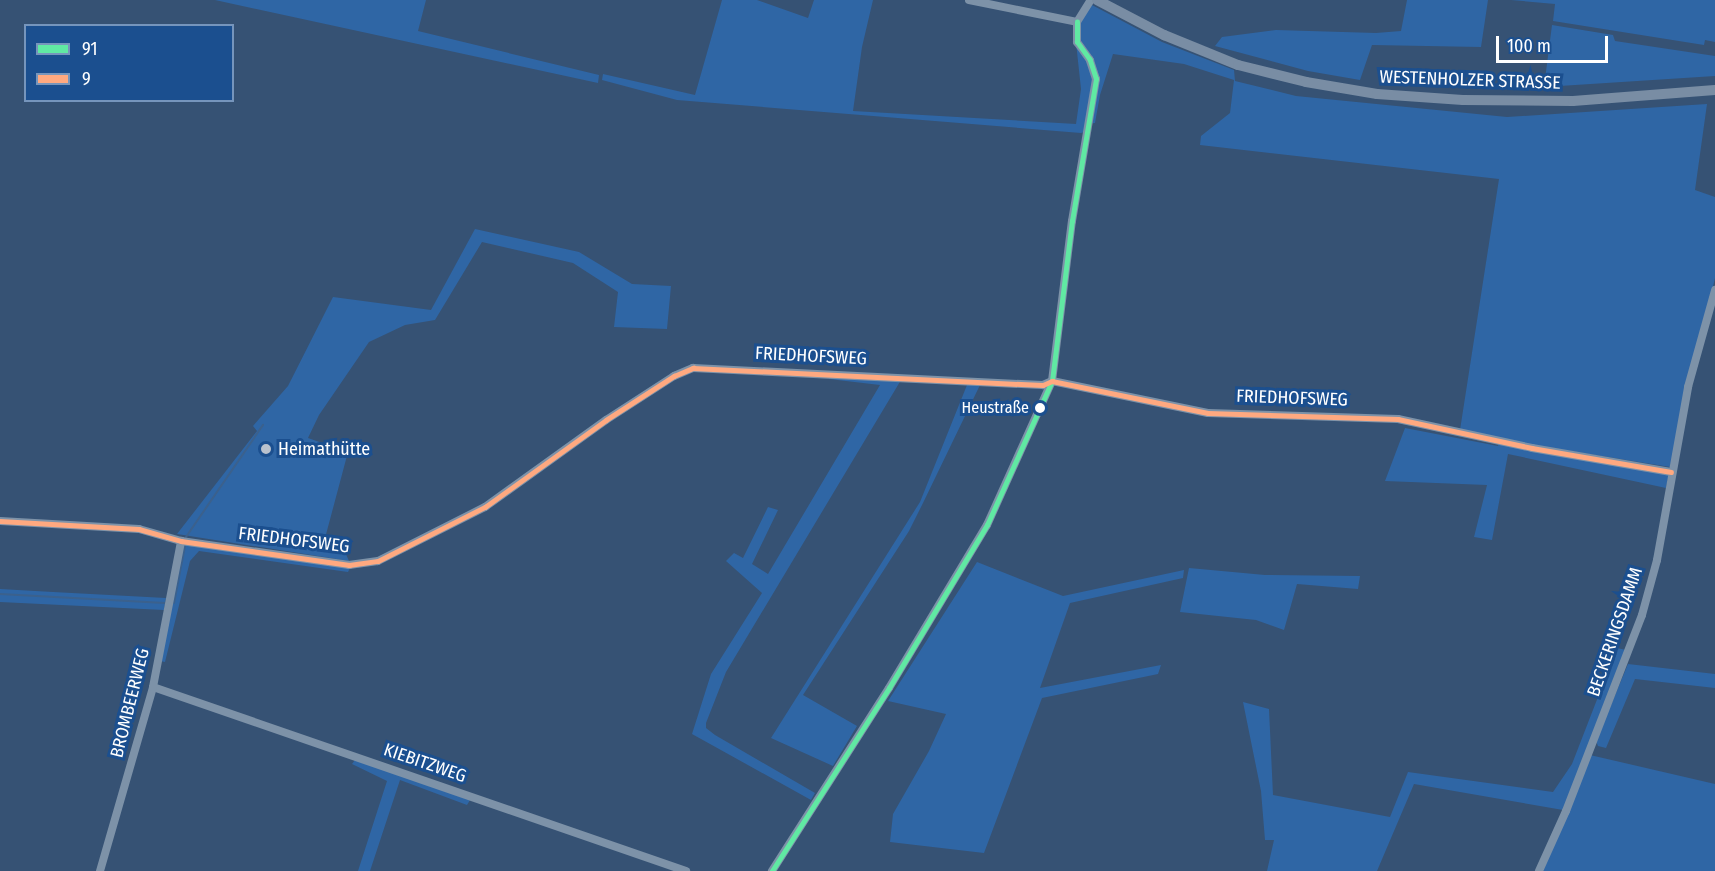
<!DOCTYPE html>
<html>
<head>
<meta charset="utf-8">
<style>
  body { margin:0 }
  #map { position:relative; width:1715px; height:871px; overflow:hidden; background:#365274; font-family:"Fira Sans Condensed",sans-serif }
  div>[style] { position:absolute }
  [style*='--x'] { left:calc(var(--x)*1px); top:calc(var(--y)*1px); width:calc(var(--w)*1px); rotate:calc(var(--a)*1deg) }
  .green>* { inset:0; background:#2f66a5 }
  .stream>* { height:2px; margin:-1px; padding:0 1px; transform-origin:1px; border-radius:1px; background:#3b618d }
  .minor>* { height:8px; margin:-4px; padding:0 4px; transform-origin:4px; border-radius:4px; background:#7d92a8 }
  .secondary>* { height:10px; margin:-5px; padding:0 5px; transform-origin:5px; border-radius:5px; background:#798da4 }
  .bus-1>* { height:4.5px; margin:-2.25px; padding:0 2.25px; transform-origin:2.25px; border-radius:2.25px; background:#60e9a3 }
  .bus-2>* { height:4.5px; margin:-2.25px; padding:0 2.25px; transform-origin:2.25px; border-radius:2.25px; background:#ffa980 }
  .dots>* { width:16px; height:16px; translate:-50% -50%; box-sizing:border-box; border:3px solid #1b4f8f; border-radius:50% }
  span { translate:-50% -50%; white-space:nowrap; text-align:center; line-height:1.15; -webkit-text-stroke:6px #1b4f8f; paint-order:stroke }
  .bus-label { font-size:16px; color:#fff }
  .right { translate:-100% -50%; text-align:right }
  .street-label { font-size:18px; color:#fff }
  .poi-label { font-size:18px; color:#fff }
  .left { translate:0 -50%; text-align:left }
  .legend { position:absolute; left:24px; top:24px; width:210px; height:78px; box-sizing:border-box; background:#1b4f8f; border:2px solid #7695bc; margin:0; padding:8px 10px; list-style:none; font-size:18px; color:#fff }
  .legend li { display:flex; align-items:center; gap:12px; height:30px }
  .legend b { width:30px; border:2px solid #7695bc }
  .scale { position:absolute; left:1496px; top:36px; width:112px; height:27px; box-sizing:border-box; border:3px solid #fff; border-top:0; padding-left:8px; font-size:18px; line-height:21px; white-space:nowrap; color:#fff; -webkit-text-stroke:4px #1b4f8f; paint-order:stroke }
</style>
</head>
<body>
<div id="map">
  <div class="green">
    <i style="clip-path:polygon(215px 0,426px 0,418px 31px,599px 75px,598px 83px)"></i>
    <i style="clip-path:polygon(722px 0,757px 0,808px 18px,814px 0,873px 0,862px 47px,853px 111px,1076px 124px,1081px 89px,1074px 24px,1092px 5px,1162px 42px,1234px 70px,1235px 81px,1296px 96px,1507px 117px,1707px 104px,1695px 190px,1715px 197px,1715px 278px,1670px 467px,1533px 445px,1460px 430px,1499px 179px,1200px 145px,1201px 136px,1230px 113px,1234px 80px,1184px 64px,1113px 54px,1100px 95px,1095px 123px,1086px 124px,1084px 132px,1081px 133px,677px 100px,602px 80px,603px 74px,695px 95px)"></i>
    <i style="clip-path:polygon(1407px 0,1488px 0,1481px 47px,1372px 45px,1360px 80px,1308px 71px,1215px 46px,1222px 37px,1276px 30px,1376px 33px,1401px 31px)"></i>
    <i style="clip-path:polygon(1511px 0,1715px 0,1715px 42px,1705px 40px,1704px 45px,1553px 21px,1555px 4px)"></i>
    <i style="clip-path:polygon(1552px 25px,1613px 35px,1615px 41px,1715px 56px,1715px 76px,1544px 87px)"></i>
    <i style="clip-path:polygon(475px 229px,579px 252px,632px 284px,671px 286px,667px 329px,614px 327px,618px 292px,573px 263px,482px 242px,435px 320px,405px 325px,369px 342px,319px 415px,308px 438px,348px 452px,324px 542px,342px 545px,349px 561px,177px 534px,257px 431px,253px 426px,288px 386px,333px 297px,431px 310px)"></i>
    <i style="clip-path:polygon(830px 375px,901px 380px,726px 672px,706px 723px,706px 728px,715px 735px,815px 793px,811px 800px,692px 734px,711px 674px,762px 593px,726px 561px,734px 553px,743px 558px,768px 507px,778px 510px,752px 564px,768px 574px,880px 385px,829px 379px)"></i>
    <i style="clip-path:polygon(967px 385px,980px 385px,923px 503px,909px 531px,803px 695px,857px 726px,833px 766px,771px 738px,920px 502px)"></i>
    <i style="clip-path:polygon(1405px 428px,1498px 446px,1499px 443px,1669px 473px,1666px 488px,1508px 454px,1492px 540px,1474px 537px,1487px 485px,1385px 481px)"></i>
    <i style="clip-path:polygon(182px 543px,350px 568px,348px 572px,199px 551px,190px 561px,165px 662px,160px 661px)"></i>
    <i style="clip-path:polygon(977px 562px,1063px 596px,1184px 570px,1183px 578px,1070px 603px,1040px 688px,1161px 665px,1158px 674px,1042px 698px,984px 853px,890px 842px,893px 814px,929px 751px,946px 714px,888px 701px)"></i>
    <i style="clip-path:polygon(1189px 568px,1265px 575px,1360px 576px,1358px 589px,1297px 584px,1284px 630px,1256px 620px,1180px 612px)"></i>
    <i style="clip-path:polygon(0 589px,53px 592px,166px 598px,164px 610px,0 602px)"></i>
    <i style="clip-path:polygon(1617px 648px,1626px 650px,1563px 810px,1414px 784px,1377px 871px,1267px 871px,1274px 840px,1265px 840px,1261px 791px,1243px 702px,1269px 709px,1273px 795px,1390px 817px,1408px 772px,1553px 792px,1572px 764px)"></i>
    <i style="clip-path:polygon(1628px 664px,1715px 674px,1715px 688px,1635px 679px,1606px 748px,1598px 746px,1596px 741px)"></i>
    <i style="clip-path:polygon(1590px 755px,1715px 784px,1715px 871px,1543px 871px)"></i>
    <i style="clip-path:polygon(355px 760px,470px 800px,467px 805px,400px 780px,370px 871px,358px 871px,387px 781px,352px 764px)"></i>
  </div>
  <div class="stream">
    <i style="--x:186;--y:537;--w:136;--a:-55.5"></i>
    <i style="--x:0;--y:594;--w:165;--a:3.1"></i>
    <i style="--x:174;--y:603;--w:58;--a:-79.1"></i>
  </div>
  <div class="minor">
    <i style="--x:969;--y:0;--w:110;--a:11.5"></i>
    <i style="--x:1077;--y:22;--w:26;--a:-58"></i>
    <i style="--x:0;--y:521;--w:139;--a:3.3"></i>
    <i style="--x:139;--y:529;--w:44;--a:15.9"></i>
    <i style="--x:181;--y:541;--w:170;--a:8.1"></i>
    <i style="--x:349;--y:565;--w:29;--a:-8"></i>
    <i style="--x:378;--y:561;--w:120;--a:-26.8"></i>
    <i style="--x:485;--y:507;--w:149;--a:-35.7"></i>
    <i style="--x:606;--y:420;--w:81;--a:-32.9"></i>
    <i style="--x:674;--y:376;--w:21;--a:-23"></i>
    <i style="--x:693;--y:368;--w:350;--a:2.8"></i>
    <i style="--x:1043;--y:385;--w:10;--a:-24"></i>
    <i style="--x:1052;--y:381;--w:159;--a:11.6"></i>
    <i style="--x:1208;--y:413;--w:190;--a:1.8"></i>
    <i style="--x:1398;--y:419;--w:137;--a:12.2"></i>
    <i style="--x:1532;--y:448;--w:141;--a:9.8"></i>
    <i style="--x:153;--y:687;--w:564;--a:19.05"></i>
    <i style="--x:100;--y:871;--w:191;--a:-73.9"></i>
    <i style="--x:153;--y:687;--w:149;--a:-79.1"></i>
    <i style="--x:772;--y:871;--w:217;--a:-57.4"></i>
    <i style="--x:889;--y:688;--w:190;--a:-59"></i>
    <i style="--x:987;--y:525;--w:158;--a:-65.7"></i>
    <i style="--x:1052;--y:381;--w:161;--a:-82.9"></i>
    <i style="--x:1072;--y:221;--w:144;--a:-80.4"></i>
    <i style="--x:1096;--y:79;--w:20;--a:-108"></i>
    <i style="--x:1090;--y:60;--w:22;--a:-126"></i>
    <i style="--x:1077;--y:42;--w:20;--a:-90"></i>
    <i style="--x:1539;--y:871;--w:66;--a:-65.8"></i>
    <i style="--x:1566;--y:811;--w:210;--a:-68.8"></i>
    <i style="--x:1642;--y:615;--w:57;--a:-74.7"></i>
    <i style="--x:1657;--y:560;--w:176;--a:-79.8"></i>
    <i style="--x:1688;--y:387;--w:101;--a:-74.4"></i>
  </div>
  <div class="secondary">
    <i style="--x:1097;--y:0;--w:76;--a:27.6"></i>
    <i style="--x:1164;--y:35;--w:80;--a:22.1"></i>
    <i style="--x:1238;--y:65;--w:70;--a:14"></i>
    <i style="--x:1306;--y:82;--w:72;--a:9.6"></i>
    <i style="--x:1377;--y:94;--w:86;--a:4"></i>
    <i style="--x:1463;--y:100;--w:110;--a:0.5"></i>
    <i style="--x:1573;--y:101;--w:142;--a:-4.4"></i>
  </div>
  <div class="bus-1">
    <i style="--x:772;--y:871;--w:217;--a:-57.4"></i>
    <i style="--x:889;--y:688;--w:190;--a:-59"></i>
    <i style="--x:987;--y:525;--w:158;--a:-65.7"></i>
    <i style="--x:1052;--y:381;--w:161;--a:-82.9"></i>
    <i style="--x:1072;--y:221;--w:144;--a:-80.4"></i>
    <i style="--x:1096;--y:79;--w:20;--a:-108"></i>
    <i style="--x:1090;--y:60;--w:22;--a:-126"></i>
    <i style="--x:1077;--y:42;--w:20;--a:-90"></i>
  </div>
  <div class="bus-2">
    <i style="--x:0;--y:521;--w:139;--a:3.3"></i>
    <i style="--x:139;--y:529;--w:44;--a:15.9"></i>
    <i style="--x:181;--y:541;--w:170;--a:8.1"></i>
    <i style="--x:349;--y:565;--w:29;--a:-8"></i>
    <i style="--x:378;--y:561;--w:120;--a:-26.8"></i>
    <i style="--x:485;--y:507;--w:149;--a:-35.7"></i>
    <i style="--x:606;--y:420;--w:81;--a:-32.9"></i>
    <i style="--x:674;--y:376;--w:21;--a:-23"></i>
    <i style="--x:693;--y:368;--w:350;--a:2.8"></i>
    <i style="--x:1043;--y:385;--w:10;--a:-24"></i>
    <i style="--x:1052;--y:381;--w:159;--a:11.6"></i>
    <i style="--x:1208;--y:413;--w:190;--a:1.8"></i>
    <i style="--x:1398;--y:419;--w:137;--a:12.2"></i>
    <i style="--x:1532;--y:448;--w:141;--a:9.8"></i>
  </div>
  <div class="dots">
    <i style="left:1040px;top:408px;background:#fff"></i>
    <i style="left:266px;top:449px;background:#b9c2ce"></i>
  </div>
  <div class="bus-label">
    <span class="right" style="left:1029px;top:408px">Heustraße</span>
  </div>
  <div class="street-label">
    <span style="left:1470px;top:80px;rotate:2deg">WESTENHOLZER STRASSE</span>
    <span style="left:811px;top:356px;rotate:3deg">FRIEDHOFSWEG</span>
    <span style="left:1292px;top:398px;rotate:2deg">FRIEDHOFSWEG</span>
    <span style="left:294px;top:540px;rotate:7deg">FRIEDHOFSWEG</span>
    <span style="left:1615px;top:632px;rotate:-71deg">BECKERINGSDAMM</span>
    <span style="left:130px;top:703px;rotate:-76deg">BROMBEERWEG</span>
    <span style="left:425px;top:763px;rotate:19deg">KIEBITZWEG</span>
  </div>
  <div class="poi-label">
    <span class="left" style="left:278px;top:449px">Heimathütte</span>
  </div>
  <ul class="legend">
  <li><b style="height:8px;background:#60e9a3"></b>91</li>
  <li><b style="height:8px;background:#ffa980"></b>9</li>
  </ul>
  <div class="scale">100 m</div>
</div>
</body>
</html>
